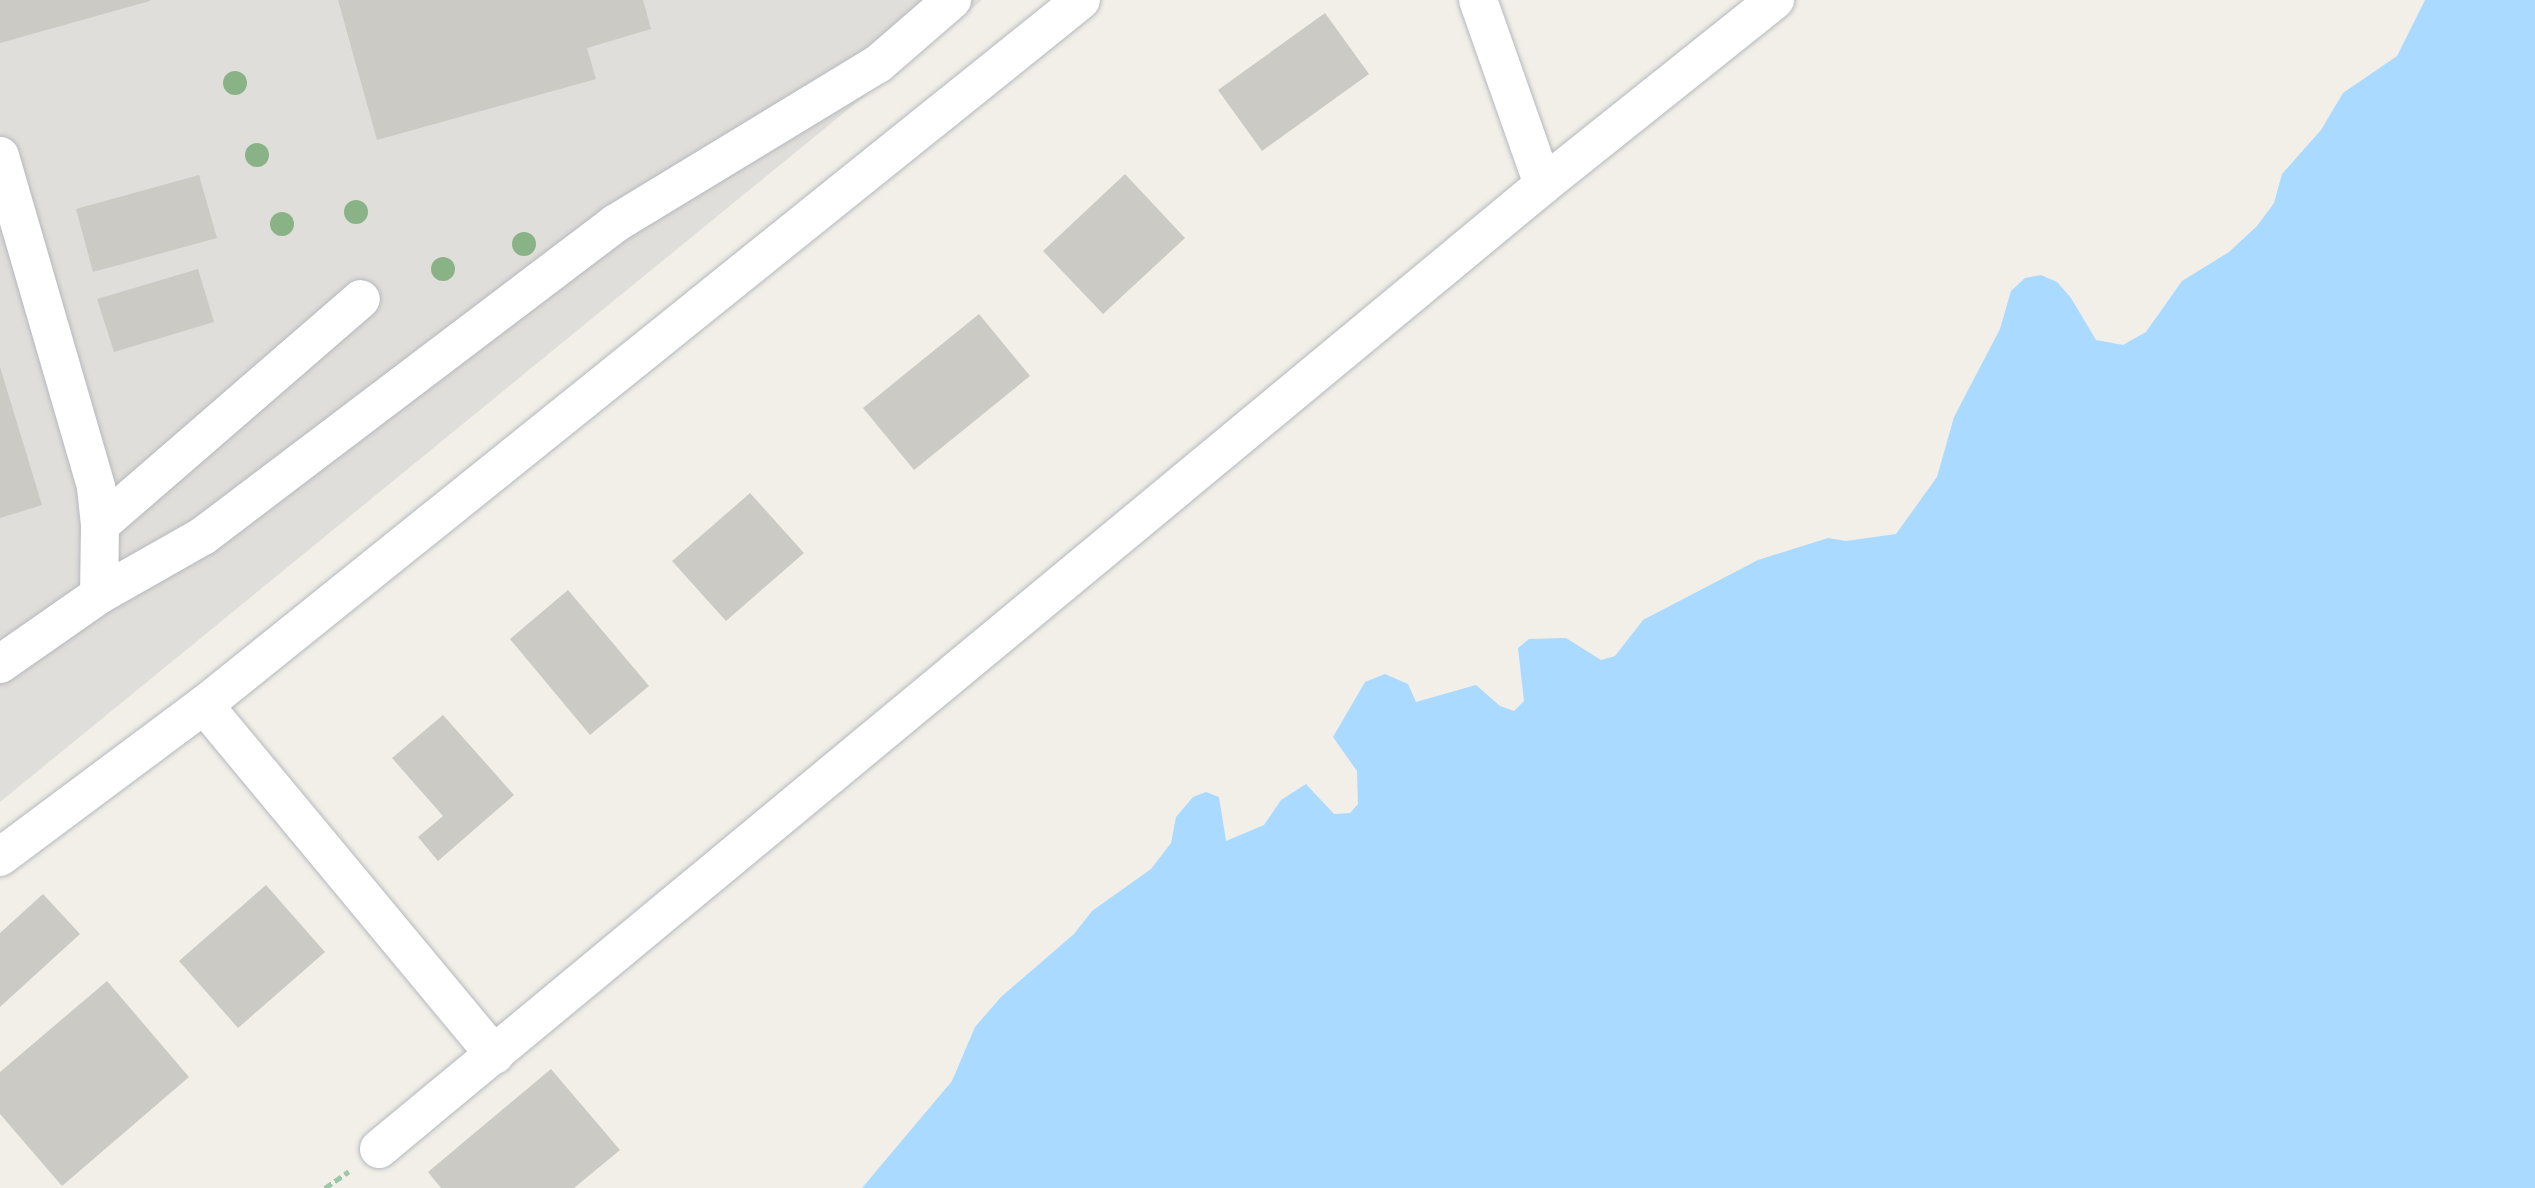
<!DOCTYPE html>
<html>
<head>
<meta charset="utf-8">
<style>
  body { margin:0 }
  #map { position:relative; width:2535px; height:1188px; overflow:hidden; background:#f1efe8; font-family:Karla,sans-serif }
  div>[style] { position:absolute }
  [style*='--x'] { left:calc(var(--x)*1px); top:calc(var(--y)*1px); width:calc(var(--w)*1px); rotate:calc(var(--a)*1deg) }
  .industrial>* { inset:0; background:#e0deda }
  .water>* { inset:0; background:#aadaff }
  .building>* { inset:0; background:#cccac5 }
  .path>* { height:5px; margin-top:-2.5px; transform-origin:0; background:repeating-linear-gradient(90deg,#9cc7a9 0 8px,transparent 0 12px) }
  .roads { filter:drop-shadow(0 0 2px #b5b8bc) drop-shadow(0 0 2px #b5b8bc) }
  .minor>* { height:38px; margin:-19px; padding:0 19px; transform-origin:19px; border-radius:19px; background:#fff }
  .trees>* { width:24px; height:24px; margin:-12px; border-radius:50%; background:#89b387 }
  span { translate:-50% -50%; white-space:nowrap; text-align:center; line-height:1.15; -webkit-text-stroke:7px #fff; paint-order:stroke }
</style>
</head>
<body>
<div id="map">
  <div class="industrial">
    <i style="clip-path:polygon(0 0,982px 0,0 802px)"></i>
  </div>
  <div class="water">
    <i style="clip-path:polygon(2425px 0,2535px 0,2535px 1188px,862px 1188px,952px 1081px,975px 1027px,1001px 997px,1074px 934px,1092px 911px,1151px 869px,1171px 843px,1176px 817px,1193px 797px,1206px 792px,1219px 797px,1226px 841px,1264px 825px,1281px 800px,1306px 784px,1334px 814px,1350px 813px,1358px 804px,1357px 771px,1333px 737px,1365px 682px,1385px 674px,1408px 684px,1416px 702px,1476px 685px,1500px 706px,1514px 711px,1524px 701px,1518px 648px,1529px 639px,1566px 638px,1601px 660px,1615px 656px,1643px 620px,1758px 560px,1828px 538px,1846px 541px,1896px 534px,1937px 477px,1954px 417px,2000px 329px,2011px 291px,2025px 278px,2041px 275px,2057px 282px,2071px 298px,2096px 340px,2123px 345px,2146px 332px,2182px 281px,2229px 252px,2257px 226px,2274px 203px,2282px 174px,2321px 130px,2343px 93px,2397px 56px)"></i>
  </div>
  <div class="building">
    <i style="clip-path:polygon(0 0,150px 0,150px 1px,0 43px)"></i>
    <i style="clip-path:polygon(338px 0,643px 0,651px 29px,587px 48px,596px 79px,377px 140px)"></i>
    <i style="clip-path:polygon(1325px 13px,1369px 74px,1262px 151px,1218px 90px)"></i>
    <i style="clip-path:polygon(1125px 174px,1185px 238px,1103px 314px,1043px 251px)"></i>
    <i style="clip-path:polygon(199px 175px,217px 238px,93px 272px,76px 209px)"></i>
    <i style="clip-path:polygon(198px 269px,214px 322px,114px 352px,97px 299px)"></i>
    <i style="clip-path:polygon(979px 314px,1030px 376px,914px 470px,863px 408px)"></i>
    <i style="clip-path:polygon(0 367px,42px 505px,0 518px)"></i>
    <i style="clip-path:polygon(750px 493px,804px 553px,726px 621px,672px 561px)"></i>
    <i style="clip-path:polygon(568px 590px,649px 686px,590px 735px,510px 639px)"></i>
    <i style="clip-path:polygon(443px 715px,514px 795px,438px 861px,418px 837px,443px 816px,392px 758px)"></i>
    <i style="clip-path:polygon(266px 885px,325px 952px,238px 1028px,179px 961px)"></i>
    <i style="clip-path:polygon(43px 894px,80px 934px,0 1007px,0 933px)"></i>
    <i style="clip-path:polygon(107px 981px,189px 1077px,62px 1186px,0 1114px,0 1072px)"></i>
    <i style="clip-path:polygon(551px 1069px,620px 1150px,574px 1188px,441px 1188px,428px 1172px)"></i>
  </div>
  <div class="path">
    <i style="--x:325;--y:1188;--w:29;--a:-35"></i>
  </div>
  <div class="roads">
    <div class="minor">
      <i style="--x:1478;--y:0;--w:196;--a:70.6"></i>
      <i style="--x:0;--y:156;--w:345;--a:73.8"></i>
      <i style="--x:96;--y:487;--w:38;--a:84"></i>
      <i style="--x:100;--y:525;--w:70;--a:90.8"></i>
      <i style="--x:99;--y:595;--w:121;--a:145.1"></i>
      <i style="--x:100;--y:525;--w:345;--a:-40.9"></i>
      <i style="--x:99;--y:595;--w:120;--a:-29.6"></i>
      <i style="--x:203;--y:536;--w:518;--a:-37.16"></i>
      <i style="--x:616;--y:223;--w:306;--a:-31.3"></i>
      <i style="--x:878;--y:64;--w:98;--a:-40.9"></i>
      <i style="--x:204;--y:705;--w:455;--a:50.3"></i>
      <i style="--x:0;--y:857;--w:254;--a:-36.7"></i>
      <i style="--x:204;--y:705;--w:1125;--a:-38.79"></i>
      <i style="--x:379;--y:1149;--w:1511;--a:-39.63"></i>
      <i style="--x:1543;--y:185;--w:297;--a:-38.6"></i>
    </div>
  </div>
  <div class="trees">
    <i style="left:235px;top:83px"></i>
    <i style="left:257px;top:155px"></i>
    <i style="left:356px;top:212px"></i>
    <i style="left:282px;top:224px"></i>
    <i style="left:524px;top:244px"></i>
    <i style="left:443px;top:269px"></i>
  </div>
</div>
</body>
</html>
